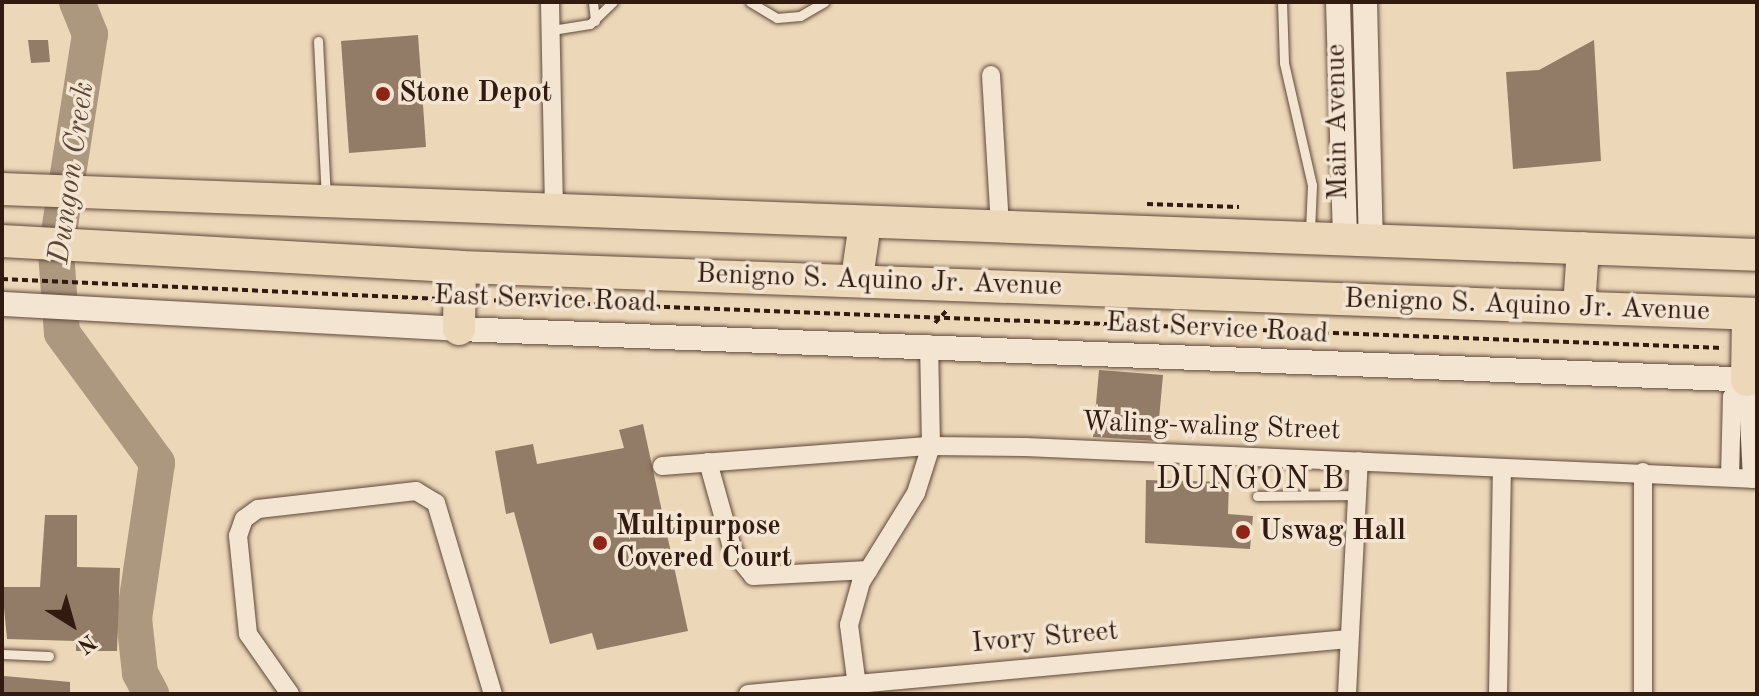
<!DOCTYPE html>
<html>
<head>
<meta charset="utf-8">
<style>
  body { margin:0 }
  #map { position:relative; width:1759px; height:696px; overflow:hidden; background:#ecd7b9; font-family:"Old Standard TT",serif }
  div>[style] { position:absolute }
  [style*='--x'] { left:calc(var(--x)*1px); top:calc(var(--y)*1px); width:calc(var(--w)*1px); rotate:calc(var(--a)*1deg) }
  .river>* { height:36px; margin:-18px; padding:0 18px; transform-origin:18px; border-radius:18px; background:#ac977f }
  .building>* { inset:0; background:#927c67 }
  .path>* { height:4px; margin-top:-2px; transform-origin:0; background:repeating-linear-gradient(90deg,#311a0f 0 6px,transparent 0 10px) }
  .roads { filter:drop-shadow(0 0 2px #60493a) drop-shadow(0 0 2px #60493a) }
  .lane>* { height:9px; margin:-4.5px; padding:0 4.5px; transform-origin:4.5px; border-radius:4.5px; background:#f3e5d2 }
  .street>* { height:18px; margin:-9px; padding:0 9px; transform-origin:9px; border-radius:9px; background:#f3e5d2 }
  .secondary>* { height:24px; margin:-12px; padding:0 12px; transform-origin:12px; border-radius:12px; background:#f3e5d2 }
  .highway>* { height:32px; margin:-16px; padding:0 16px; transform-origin:16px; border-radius:16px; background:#ecd7b9 }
  .dots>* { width:22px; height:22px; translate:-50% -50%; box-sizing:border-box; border:4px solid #f3e5d2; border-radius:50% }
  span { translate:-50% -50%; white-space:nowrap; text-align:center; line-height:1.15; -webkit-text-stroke:7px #f3e5d2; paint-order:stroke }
  .poi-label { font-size:28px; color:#311a0f; font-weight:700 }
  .left { translate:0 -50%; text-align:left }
  .street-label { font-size:28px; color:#311a0f }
  .water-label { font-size:30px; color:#5c4636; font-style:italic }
  .quarter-label { font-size:32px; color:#311a0f; letter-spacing:2px }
  .frame { position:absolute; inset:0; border:4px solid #311a0f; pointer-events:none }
  .north { position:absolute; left:32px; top:584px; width:80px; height:80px; -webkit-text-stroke:6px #f3e5d2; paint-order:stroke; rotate:143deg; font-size:22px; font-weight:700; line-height:32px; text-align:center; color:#311a0f }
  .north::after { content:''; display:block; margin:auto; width:28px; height:36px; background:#311a0f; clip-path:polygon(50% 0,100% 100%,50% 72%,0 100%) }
</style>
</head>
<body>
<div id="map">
  <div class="river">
    <i style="--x:77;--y:2;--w:35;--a:68"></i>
    <i style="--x:90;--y:34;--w:221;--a:98.9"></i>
    <i style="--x:56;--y:252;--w:81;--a:85.8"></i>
    <i style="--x:62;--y:333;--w:161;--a:53.8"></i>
    <i style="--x:157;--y:463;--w:157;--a:98.4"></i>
    <i style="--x:134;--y:618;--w:55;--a:83.8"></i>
    <i style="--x:140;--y:673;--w:24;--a:62"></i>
  </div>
  <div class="building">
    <i style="clip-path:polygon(418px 35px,426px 147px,349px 153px,341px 41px)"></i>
    <i style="clip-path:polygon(28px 40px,48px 40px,50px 62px,31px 63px)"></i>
    <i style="clip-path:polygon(1594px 40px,1601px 161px,1513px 169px,1506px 72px,1539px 70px)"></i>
    <i style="clip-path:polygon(1099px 370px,1163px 375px,1157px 441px,1093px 437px)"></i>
    <i style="clip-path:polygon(643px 424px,688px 631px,597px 650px,592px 633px,550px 644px,514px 512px,506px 514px,495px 451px,533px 444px,537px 464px,624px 448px,619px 430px)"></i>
    <i style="clip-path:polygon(1146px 480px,1229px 482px,1228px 514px,1253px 516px,1250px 549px,1145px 543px)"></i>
    <i style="clip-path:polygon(45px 515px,77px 515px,77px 567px,120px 568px,117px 651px,76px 651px,76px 641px,7px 639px,2px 587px,40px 587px)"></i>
    <i style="clip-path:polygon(4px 676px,70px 682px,70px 694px,2px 694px)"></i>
  </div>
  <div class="path">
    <i style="--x:1147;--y:204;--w:92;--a:1.9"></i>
    <i style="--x:2;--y:279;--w:434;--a:2.6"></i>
    <i style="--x:484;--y:300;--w:1240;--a:2.22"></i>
    <i style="--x:935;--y:323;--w:19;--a:-47"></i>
  </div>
  <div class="roads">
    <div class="lane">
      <i style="--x:593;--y:2;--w:19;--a:84"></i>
      <i style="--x:750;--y:2;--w:31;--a:31"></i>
      <i style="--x:777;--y:18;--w:23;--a:-5"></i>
      <i style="--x:800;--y:16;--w:28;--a:-30"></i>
      <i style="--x:1282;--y:2;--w:61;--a:88.1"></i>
      <i style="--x:1284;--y:63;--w:125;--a:77.1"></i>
      <i style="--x:1312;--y:185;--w:46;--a:92.5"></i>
      <i style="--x:552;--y:30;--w:38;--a:-9"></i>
      <i style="--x:590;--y:24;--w:32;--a:-44"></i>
      <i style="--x:318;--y:41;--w:156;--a:87.1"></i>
      <i style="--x:1257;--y:496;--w:100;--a:-0.6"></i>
      <i style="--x:2;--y:654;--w:47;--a:2.4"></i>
    </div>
    <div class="street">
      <i style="--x:550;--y:2;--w:206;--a:88.9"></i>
      <i style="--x:991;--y:75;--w:152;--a:86.6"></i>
      <i style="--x:1747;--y:380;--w:99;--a:87.1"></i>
      <i style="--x:708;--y:462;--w:92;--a:74.3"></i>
      <i style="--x:733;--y:551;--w:32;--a:51"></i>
      <i style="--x:753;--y:576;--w:116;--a:-3"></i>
      <i style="--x:662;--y:466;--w:270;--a:-4.3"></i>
      <i style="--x:931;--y:446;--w:94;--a:0.6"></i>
      <i style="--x:1025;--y:447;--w:733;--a:2.5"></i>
      <i style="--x:1730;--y:477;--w:80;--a:-88.6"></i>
      <i style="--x:1732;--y:397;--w:23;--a:-49"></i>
      <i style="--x:290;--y:694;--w:73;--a:-125"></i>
      <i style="--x:248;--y:634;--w:99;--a:-95.8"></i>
      <i style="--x:238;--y:536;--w:18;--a:-71"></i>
      <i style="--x:244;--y:519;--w:17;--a:-36"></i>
      <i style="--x:258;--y:509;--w:159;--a:-6.5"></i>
      <i style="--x:416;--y:491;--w:23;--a:31"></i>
      <i style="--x:436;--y:503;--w:199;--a:73.4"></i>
      <i style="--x:748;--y:694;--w:603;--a:-5.24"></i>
      <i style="--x:858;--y:694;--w:70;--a:-97.4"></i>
      <i style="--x:849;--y:625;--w:45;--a:-74.4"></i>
      <i style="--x:861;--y:582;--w:105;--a:-58.3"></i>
      <i style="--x:916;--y:493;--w:49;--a:-72.3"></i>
      <i style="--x:931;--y:446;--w:102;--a:-91.1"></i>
      <i style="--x:1347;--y:694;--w:233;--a:-87.1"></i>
      <i style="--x:1498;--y:694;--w:226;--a:-89"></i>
      <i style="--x:1643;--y:694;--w:222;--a:-90"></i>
    </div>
    <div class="secondary">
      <i style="--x:1338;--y:2;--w:237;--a:88.3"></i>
      <i style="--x:1365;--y:2;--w:238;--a:88.6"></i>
      <i style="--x:2;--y:304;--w:458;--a:3.1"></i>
      <i style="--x:459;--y:329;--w:1299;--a:2.25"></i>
    </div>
    <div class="highway">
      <i style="--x:2;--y:189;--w:1756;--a:2.15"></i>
      <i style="--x:2;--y:241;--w:459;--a:3.2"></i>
      <i style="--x:460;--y:267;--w:1298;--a:2.08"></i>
      <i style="--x:857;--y:278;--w:56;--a:-81.7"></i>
      <i style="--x:1579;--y:307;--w:59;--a:-86.1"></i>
      <i style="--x:459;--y:329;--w:62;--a:-89.1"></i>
      <i style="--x:1747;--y:380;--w:66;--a:-89.1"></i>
    </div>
  </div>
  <div class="dots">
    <i style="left:383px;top:94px;background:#8f2418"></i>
    <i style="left:1243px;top:532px;background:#8f2418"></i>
    <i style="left:600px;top:543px;background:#8f2418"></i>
  </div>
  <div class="poi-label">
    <span class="left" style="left:399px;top:94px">Stone Depot</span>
    <span class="left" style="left:616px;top:543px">Multipurpose<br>Covered Court</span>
    <span class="left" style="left:1259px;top:532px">Uswag Hall</span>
  </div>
  <div class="street-label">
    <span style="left:1338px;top:122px;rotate:-91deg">Main Avenue</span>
    <span style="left:879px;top:281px;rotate:2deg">Benigno S. Aquino Jr. Avenue</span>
    <span style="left:545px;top:300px;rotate:2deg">East Service Road</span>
    <span style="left:1527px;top:306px;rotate:2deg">Benigno S. Aquino Jr. Avenue</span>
    <span style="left:1217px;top:329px;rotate:3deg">East Service Road</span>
    <span style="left:1211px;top:427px;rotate:2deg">Waling-waling Street</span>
    <span style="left:1045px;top:638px;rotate:-5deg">Ivory Street</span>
  </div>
  <div class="water-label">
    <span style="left:72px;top:173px;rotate:-82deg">Dungon Creek</span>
  </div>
  <div class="quarter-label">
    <span style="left:1251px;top:480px">DUNGON B</span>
  </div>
  <div class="frame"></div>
  <div class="north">N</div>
</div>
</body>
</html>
